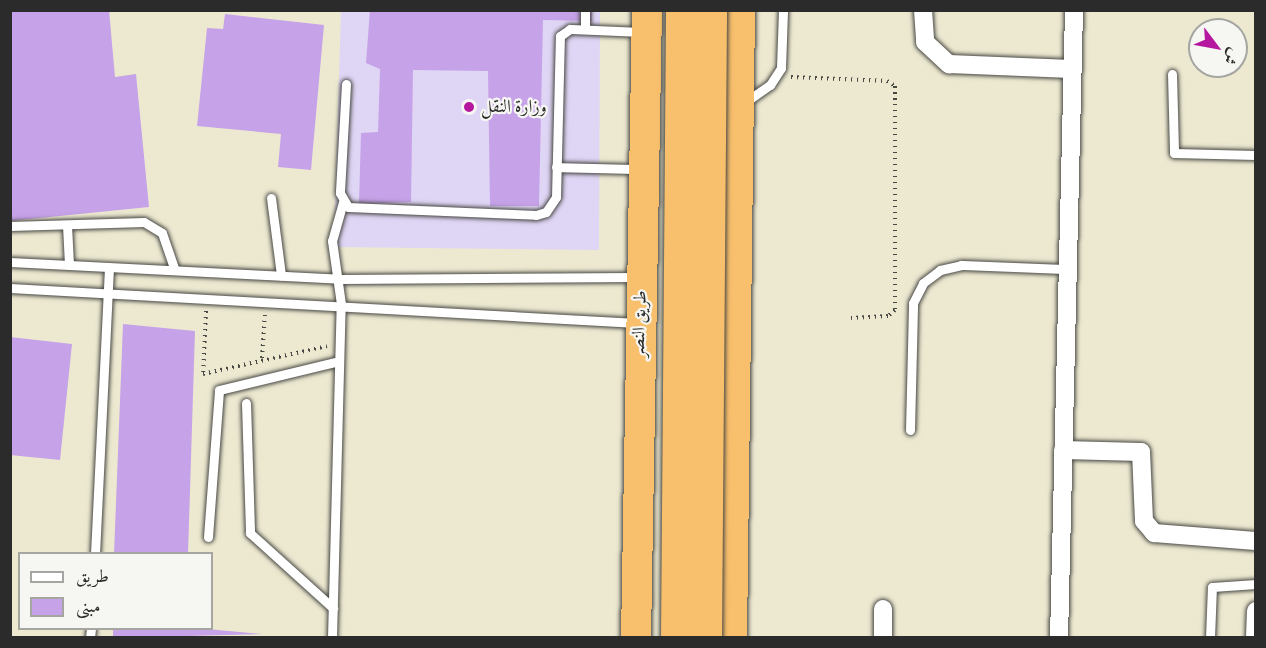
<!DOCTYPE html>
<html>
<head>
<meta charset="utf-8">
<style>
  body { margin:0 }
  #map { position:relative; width:1266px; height:648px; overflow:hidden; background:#ede9d1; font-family:"IM FELL French Canon",Amiri,serif }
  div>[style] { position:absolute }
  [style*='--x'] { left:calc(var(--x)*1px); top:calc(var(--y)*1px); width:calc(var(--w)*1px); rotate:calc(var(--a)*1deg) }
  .built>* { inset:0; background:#dfd5f5 }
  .building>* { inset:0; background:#c6a2e8 }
  .path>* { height:4px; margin-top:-2px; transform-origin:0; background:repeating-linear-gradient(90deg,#484844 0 1.5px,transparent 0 6px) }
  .roads { filter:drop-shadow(0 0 2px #484844) drop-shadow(0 0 2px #484844) }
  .service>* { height:9px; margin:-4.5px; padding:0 4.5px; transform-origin:4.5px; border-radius:4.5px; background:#fff }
  .minor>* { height:18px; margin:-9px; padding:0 9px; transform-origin:9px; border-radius:9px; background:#fff }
  .trunk>* { height:30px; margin:-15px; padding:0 15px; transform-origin:15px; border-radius:15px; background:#f8bf6c }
  .bridges { filter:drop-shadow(0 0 2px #484844) drop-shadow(0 0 2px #484844) }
  .motorway-bridge>* { height:32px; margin:-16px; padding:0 16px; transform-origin:16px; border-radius:16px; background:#f8bf6c }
  .dots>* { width:16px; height:16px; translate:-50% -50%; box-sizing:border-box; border:3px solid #f6f6f2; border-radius:50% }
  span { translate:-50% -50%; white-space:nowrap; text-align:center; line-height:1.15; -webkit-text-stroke:4.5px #f6f6f2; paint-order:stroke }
  .poi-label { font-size:18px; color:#2b2b2b }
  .left { translate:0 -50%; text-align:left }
  .street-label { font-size:18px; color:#2b2b2b }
  .frame { position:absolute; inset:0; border:12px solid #2b2b2b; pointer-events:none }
  .legend { position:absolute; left:18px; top:552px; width:195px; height:78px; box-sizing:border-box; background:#f6f6f2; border:2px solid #a5a5a2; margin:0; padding:8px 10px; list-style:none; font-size:18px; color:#2b2b2b }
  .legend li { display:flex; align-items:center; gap:12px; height:30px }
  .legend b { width:30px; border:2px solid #a5a5a2 }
  .north { position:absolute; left:1188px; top:18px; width:60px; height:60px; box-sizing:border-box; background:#f6f6f2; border:2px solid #a5a5a2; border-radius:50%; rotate:122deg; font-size:16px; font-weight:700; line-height:24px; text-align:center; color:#2b2b2b }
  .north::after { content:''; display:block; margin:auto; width:21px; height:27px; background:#b5179e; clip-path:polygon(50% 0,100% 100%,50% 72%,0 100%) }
</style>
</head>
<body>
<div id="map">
  <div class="built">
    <i style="clip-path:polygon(341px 11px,600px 11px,599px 250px,334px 247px)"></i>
  </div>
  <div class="building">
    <i style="clip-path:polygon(10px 10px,109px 10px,115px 77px,136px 74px,149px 207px,10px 221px)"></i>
    <i style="clip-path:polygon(370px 10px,592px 10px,592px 21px,543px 20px,539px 206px,490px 206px,488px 71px,413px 70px,411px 202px,359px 204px,361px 133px,378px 132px,380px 69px,366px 63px)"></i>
    <i style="clip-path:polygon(225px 14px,324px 25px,311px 170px,278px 167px,281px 134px,197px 126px,207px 28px,223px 29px)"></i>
    <i style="clip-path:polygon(123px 324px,195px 331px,188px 554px,114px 554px)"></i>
    <i style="clip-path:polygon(10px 337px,72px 344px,60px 460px,10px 455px)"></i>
    <i style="clip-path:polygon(113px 628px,196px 628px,262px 634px,113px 638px)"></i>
  </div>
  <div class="path">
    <i style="--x:791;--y:77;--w:96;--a:2.4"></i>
    <i style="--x:887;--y:81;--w:9;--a:32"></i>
    <i style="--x:895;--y:86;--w:224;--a:90"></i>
    <i style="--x:895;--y:310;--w:9;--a:139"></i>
    <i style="--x:888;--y:316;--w:37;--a:177"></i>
    <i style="--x:206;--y:311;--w:63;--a:92.7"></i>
    <i style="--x:203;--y:374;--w:127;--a:-12.7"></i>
    <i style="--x:262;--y:358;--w:44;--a:-86.1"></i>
  </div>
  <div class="roads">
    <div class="service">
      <i style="--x:585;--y:29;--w:19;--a:-90"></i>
      <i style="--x:1172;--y:74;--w:79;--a:88.5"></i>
      <i style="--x:1174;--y:153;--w:82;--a:1.4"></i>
      <i style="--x:346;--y:84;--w:109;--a:93.2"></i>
      <i style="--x:340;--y:193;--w:16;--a:60"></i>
      <i style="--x:348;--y:207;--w:188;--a:2.4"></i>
      <i style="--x:536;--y:215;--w:10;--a:-17"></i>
      <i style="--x:546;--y:212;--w:18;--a:-56"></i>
      <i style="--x:556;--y:197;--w:161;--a:-88.6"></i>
      <i style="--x:560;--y:36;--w:12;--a:-35"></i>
      <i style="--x:570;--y:29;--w:73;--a:2.4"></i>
      <i style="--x:744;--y:103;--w:32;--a:-35"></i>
      <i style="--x:770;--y:85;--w:20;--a:-57"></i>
      <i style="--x:781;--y:68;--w:58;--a:-88"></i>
      <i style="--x:556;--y:167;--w:84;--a:1.4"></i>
      <i style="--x:271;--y:198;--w:78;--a:82.6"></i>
      <i style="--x:67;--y:225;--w:40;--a:87.1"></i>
      <i style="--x:10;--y:226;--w:134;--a:-1.7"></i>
      <i style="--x:144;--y:222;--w:21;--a:31"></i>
      <i style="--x:162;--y:233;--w:39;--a:71"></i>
      <i style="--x:10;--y:262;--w:330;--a:2.9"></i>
      <i style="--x:340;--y:279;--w:298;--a:-0.4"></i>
      <i style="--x:10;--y:288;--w:628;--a:3.2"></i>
      <i style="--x:246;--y:403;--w:130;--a:88.2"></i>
      <i style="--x:250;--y:533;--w:112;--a:42.1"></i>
      <i style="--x:910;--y:430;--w:127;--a:-88.6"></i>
      <i style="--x:913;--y:303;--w:22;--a:-63"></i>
      <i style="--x:923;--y:283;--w:21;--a:-37"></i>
      <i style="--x:940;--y:270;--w:22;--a:-13"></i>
      <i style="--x:961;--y:265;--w:105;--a:2.2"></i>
      <i style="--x:208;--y:537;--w:147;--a:-85.7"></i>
      <i style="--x:219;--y:390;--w:123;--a:-13.6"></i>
      <i style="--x:95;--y:554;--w:287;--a:-87.2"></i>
      <i style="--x:90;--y:638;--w:10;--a:-84"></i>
      <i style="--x:332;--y:638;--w:334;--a:-88.5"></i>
      <i style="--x:341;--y:304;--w:64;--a:-98.1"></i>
      <i style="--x:332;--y:241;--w:41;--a:-74.2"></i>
      <i style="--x:1210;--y:638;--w:51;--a:-87.8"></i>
      <i style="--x:1212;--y:587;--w:44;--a:-3.9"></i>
    </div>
    <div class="minor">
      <i style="--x:923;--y:10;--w:32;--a:86"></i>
      <i style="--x:925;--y:42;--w:33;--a:43"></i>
      <i style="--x:949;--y:64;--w:122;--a:2.3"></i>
      <i style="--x:1063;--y:450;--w:78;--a:1.5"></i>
      <i style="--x:1141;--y:452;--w:69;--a:87.5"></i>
      <i style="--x:1144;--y:521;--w:16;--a:50"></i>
      <i style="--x:1154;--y:533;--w:102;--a:4.5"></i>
      <i style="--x:883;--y:638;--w:29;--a:-90"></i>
      <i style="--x:1059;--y:638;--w:628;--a:-88.63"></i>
      <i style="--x:1255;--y:638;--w:27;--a:-88"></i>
    </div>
    <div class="trunk">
      <i style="--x:636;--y:638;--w:628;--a:-89"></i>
      <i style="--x:732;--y:638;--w:628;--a:-89.27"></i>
    </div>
  </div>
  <div class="bridges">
    <div class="motorway-bridge">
      <i style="--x:677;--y:638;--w:628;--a:-89.54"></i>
      <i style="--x:706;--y:638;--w:628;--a:-89.54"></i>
    </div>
  </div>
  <div class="dots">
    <i style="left:469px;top:107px;background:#b5179e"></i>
  </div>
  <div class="poi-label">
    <span class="left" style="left:481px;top:107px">وزارة النقل</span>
  </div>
  <div class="street-label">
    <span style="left:640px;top:324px;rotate:-88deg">طريق النصر</span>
  </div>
  <div class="frame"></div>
  <ul class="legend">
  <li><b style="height:8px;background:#fff"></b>طريق</li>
  <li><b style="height:16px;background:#c6a2e8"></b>مبنى</li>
  </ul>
  <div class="north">ش</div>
</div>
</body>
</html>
